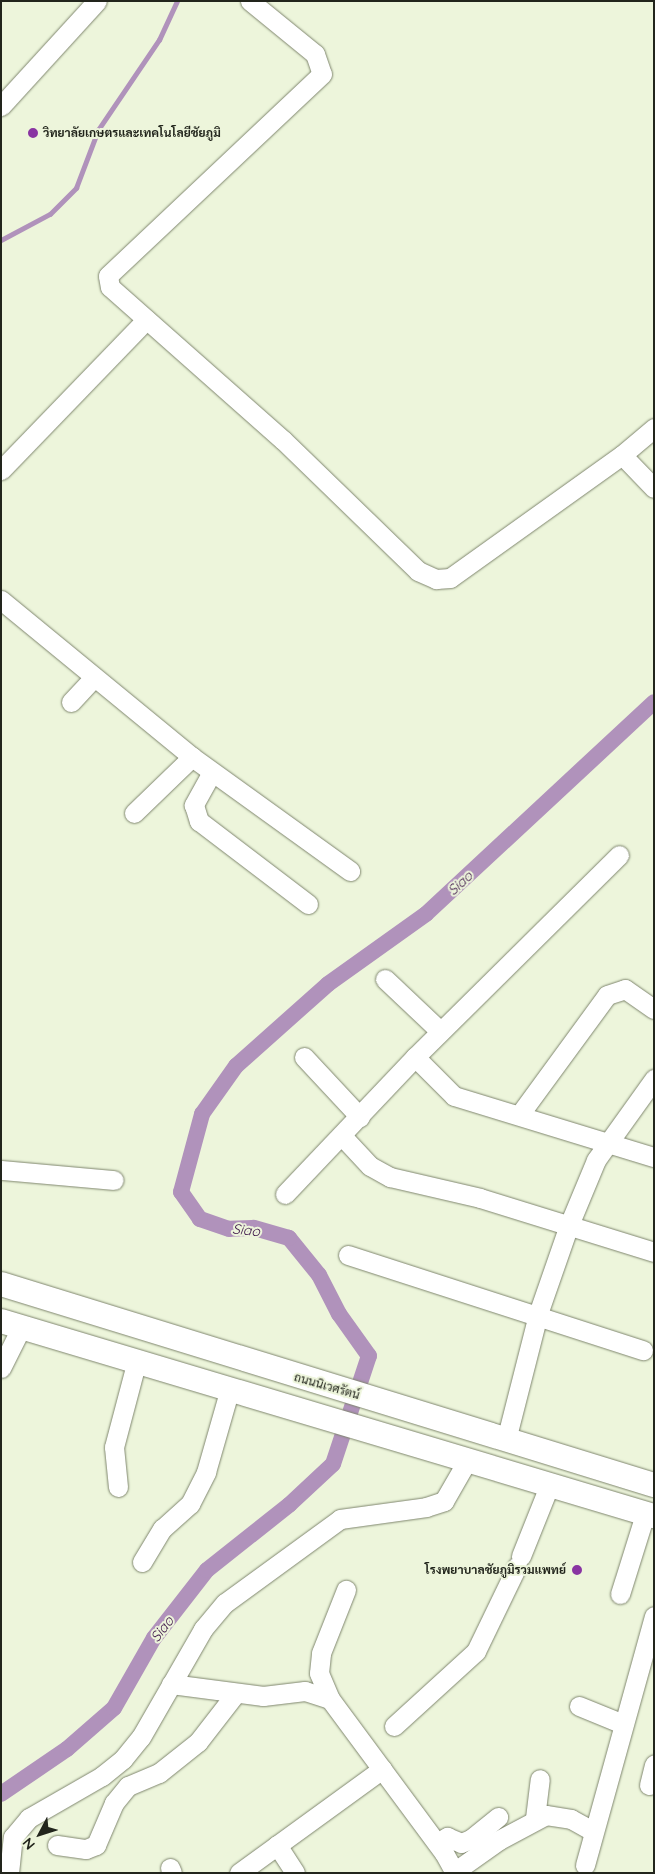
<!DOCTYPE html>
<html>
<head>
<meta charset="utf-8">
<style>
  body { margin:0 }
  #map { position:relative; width:655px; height:1874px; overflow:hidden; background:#edf5db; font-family:Quicksand,Sarabun,sans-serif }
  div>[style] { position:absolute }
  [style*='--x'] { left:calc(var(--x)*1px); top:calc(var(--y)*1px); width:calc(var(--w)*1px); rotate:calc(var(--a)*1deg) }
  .stream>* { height:4.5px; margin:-2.25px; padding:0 2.25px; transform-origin:2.25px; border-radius:2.25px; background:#b092bb }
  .canal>* { height:16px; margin:-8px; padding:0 8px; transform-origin:8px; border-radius:8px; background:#b092bb }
  .roads { filter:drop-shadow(0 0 1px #7f866e) drop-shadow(0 0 1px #7f866e) }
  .minor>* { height:19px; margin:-9.5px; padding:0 9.5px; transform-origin:9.5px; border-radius:9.5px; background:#fff }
  .major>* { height:24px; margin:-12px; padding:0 12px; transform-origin:12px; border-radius:12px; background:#fff }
  .dots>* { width:14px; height:14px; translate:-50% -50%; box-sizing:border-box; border:2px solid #edf5db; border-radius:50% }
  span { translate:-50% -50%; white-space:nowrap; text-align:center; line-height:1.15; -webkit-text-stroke:4px #edf5db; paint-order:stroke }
  .poi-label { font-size:12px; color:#22251c; font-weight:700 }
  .left { translate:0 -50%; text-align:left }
  .right { translate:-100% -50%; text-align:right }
  .street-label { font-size:12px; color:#22251c }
  .water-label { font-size:14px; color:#3c1448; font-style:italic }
  .frame { position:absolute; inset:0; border:2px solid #22251c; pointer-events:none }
  .north { position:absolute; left:15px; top:1809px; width:50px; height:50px; -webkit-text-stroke:4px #edf5db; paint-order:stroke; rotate:230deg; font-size:14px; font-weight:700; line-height:20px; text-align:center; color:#22251c }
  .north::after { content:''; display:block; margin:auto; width:18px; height:22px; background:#22251c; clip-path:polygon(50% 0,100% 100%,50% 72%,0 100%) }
</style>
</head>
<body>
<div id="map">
  <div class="stream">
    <i style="--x:1;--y:240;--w:55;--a:-28"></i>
    <i style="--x:50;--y:214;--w:37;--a:-45"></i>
    <i style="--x:76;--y:188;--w:62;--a:-69.2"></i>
    <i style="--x:98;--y:130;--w:109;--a:-55.9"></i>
    <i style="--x:159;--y:40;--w:43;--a:-65.2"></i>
  </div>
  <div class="canal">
    <i style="--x:1;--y:1794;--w:80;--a:-34.3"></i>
    <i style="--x:67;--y:1749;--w:62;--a:-41.1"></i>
    <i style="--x:114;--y:1708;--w:81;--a:-60.3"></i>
    <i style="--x:154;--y:1638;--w:86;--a:-52.1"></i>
    <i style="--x:207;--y:1570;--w:105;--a:-38.4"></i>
    <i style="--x:289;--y:1505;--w:60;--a:-43"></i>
    <i style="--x:333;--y:1464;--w:114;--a:-71.6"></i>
    <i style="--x:369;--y:1356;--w:52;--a:-125.5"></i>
    <i style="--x:339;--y:1314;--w:44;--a:-117.1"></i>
    <i style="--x:319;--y:1275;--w:48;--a:-129"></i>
    <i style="--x:289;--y:1238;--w:37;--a:-164"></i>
    <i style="--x:253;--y:1228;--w:24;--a:178"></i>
    <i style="--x:229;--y:1229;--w:31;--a:-161"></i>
    <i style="--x:200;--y:1219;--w:33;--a:-125"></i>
    <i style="--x:181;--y:1192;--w:81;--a:-74.9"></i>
    <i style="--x:202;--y:1114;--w:59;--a:-54.7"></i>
    <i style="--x:236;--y:1066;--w:123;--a:-41.7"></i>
    <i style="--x:328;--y:984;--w:120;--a:-35.5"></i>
    <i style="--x:426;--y:914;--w:311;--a:-42.9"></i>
  </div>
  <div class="roads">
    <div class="minor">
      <i style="--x:250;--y:1;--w:84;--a:39.2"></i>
      <i style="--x:315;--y:54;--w:21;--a:71"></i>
      <i style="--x:322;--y:74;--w:294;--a:136.7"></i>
      <i style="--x:108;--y:276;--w:11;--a:80"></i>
      <i style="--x:110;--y:287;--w:231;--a:41.5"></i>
      <i style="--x:283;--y:440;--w:188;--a:44.1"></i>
      <i style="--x:418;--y:571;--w:20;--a:24"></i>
      <i style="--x:436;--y:579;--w:14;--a:-4"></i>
      <i style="--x:450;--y:578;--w:211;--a:-35.6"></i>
      <i style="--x:622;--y:455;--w:42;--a:-40.2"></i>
      <i style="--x:1;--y:106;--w:142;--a:-47.6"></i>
      <i style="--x:622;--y:455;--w:46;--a:45.9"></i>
      <i style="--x:1;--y:470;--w:209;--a:-46"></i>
      <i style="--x:1;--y:600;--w:247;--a:39.4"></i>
      <i style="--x:192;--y:757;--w:195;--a:35.8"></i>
      <i style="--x:71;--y:702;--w:34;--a:-47"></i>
      <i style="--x:212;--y:772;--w:38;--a:119"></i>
      <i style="--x:194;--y:805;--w:17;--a:73"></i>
      <i style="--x:199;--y:821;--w:137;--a:37.3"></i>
      <i style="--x:134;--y:813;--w:81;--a:-44"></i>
      <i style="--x:385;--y:979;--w:76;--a:43.4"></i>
      <i style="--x:304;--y:1057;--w:82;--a:47"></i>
      <i style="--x:415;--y:1057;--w:55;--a:45"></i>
      <i style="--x:454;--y:1096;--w:209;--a:17"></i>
      <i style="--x:520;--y:1114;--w:147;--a:-53.8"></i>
      <i style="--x:607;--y:995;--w:19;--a:-18"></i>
      <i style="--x:625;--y:989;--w:35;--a:35"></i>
      <i style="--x:342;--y:1136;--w:41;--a:47"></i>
      <i style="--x:370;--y:1166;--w:23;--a:29"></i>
      <i style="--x:390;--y:1177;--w:92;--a:13.1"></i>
      <i style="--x:480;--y:1198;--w:182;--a:17.2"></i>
      <i style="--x:1;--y:1170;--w:113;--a:5.1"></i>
      <i style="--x:285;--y:1194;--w:189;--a:-46.5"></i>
      <i style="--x:415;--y:1057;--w:287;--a:-44.7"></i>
      <i style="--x:348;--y:1255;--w:310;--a:17.9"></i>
      <i style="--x:1;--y:1368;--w:45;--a:-63.4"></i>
      <i style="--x:506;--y:1440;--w:130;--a:-75.7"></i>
      <i style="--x:538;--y:1314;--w:94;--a:-70.8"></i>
      <i style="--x:569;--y:1225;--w:70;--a:-67.4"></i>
      <i style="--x:596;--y:1160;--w:100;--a:-54.4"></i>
      <i style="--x:118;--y:1487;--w:40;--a:-95.7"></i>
      <i style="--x:114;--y:1447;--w:86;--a:-75.2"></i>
      <i style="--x:521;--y:1556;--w:75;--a:-68.2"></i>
      <i style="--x:142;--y:1562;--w:39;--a:-59"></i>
      <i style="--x:162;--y:1529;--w:38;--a:-42"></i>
      <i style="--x:190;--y:1504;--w:36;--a:-63"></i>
      <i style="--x:206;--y:1472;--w:83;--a:-74"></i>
      <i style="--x:620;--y:1594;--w:84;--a:-72.6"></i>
      <i style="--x:171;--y:1684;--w:93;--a:7.4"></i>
      <i style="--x:263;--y:1696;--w:42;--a:-6.8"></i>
      <i style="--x:305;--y:1691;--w:26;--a:18"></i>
      <i style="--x:330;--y:1699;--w:192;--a:53.5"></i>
      <i style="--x:444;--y:1853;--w:23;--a:61"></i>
      <i style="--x:330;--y:1699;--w:28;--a:-113"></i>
      <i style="--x:319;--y:1673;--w:20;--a:-84"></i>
      <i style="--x:321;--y:1653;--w:68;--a:-68.4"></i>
      <i style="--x:579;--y:1706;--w:48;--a:22.2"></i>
      <i style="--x:394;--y:1726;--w:111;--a:-42.4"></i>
      <i style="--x:476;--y:1651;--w:94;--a:-64.2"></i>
      <i style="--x:649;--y:1785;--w:21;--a:-76"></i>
      <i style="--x:535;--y:1818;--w:39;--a:-83"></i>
      <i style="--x:437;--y:1843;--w:12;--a:-31"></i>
      <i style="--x:447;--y:1837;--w:15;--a:23"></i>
      <i style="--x:461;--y:1843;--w:11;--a:-22"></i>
      <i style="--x:471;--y:1839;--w:35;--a:-39"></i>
      <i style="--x:57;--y:1845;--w:29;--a:8"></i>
      <i style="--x:86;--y:1849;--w:11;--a:-22"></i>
      <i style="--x:96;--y:1845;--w:46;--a:-66.8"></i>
      <i style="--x:114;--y:1803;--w:22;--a:-51"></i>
      <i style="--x:128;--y:1786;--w:34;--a:-23"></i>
      <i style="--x:159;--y:1773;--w:50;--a:-38.5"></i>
      <i style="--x:198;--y:1742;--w:62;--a:-52.2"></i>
      <i style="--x:277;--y:1845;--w:33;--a:57"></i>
      <i style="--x:585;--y:1865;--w:258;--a:-74.5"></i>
      <i style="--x:170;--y:1868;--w:5;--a:68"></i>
      <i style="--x:454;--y:1872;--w:55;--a:-35.4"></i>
      <i style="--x:499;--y:1840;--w:53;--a:-28"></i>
      <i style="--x:546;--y:1815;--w:25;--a:9"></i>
      <i style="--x:571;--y:1819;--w:25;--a:29"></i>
      <i style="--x:9;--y:1873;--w:36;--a:-84"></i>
      <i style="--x:13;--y:1837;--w:25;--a:-50"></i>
      <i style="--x:29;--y:1818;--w:84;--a:-29.9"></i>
      <i style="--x:102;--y:1776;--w:27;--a:-39"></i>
      <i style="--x:123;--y:1759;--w:28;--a:-51"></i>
      <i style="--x:141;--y:1737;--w:125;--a:-60.1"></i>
      <i style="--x:203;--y:1629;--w:34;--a:-50"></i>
      <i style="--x:225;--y:1603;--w:142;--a:-36.1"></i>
      <i style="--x:340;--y:1519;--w:87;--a:-7.9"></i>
      <i style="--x:426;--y:1507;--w:19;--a:-18"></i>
      <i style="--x:444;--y:1501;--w:46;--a:-60.1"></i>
      <i style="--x:239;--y:1873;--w:177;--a:-36"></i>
    </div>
    <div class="major">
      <i style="--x:1;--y:1284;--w:683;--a:17.11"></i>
      <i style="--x:1;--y:1321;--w:681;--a:16.63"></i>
    </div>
  </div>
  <div class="dots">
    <i style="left:33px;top:133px;background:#8934a2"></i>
    <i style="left:577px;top:1570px;background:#8934a2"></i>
  </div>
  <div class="poi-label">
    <span class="left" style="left:43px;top:133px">วิทยาลัยเกษตรและเทคโนโลยีชัยภูมิ</span>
    <span class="right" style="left:566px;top:1570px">โรงพยาบาลชัยภูมิรวมแพทย์</span>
  </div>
  <div class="street-label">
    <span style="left:327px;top:1386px;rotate:16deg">ถนนนิเวศรัตน์</span>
  </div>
  <div class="water-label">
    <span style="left:460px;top:883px;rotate:-43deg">Siao</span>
    <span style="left:246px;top:1230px;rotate:6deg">Siao</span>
    <span style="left:162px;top:1629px;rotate:-53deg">Siao</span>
  </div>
  <div class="frame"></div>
  <div class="north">N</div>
</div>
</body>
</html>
